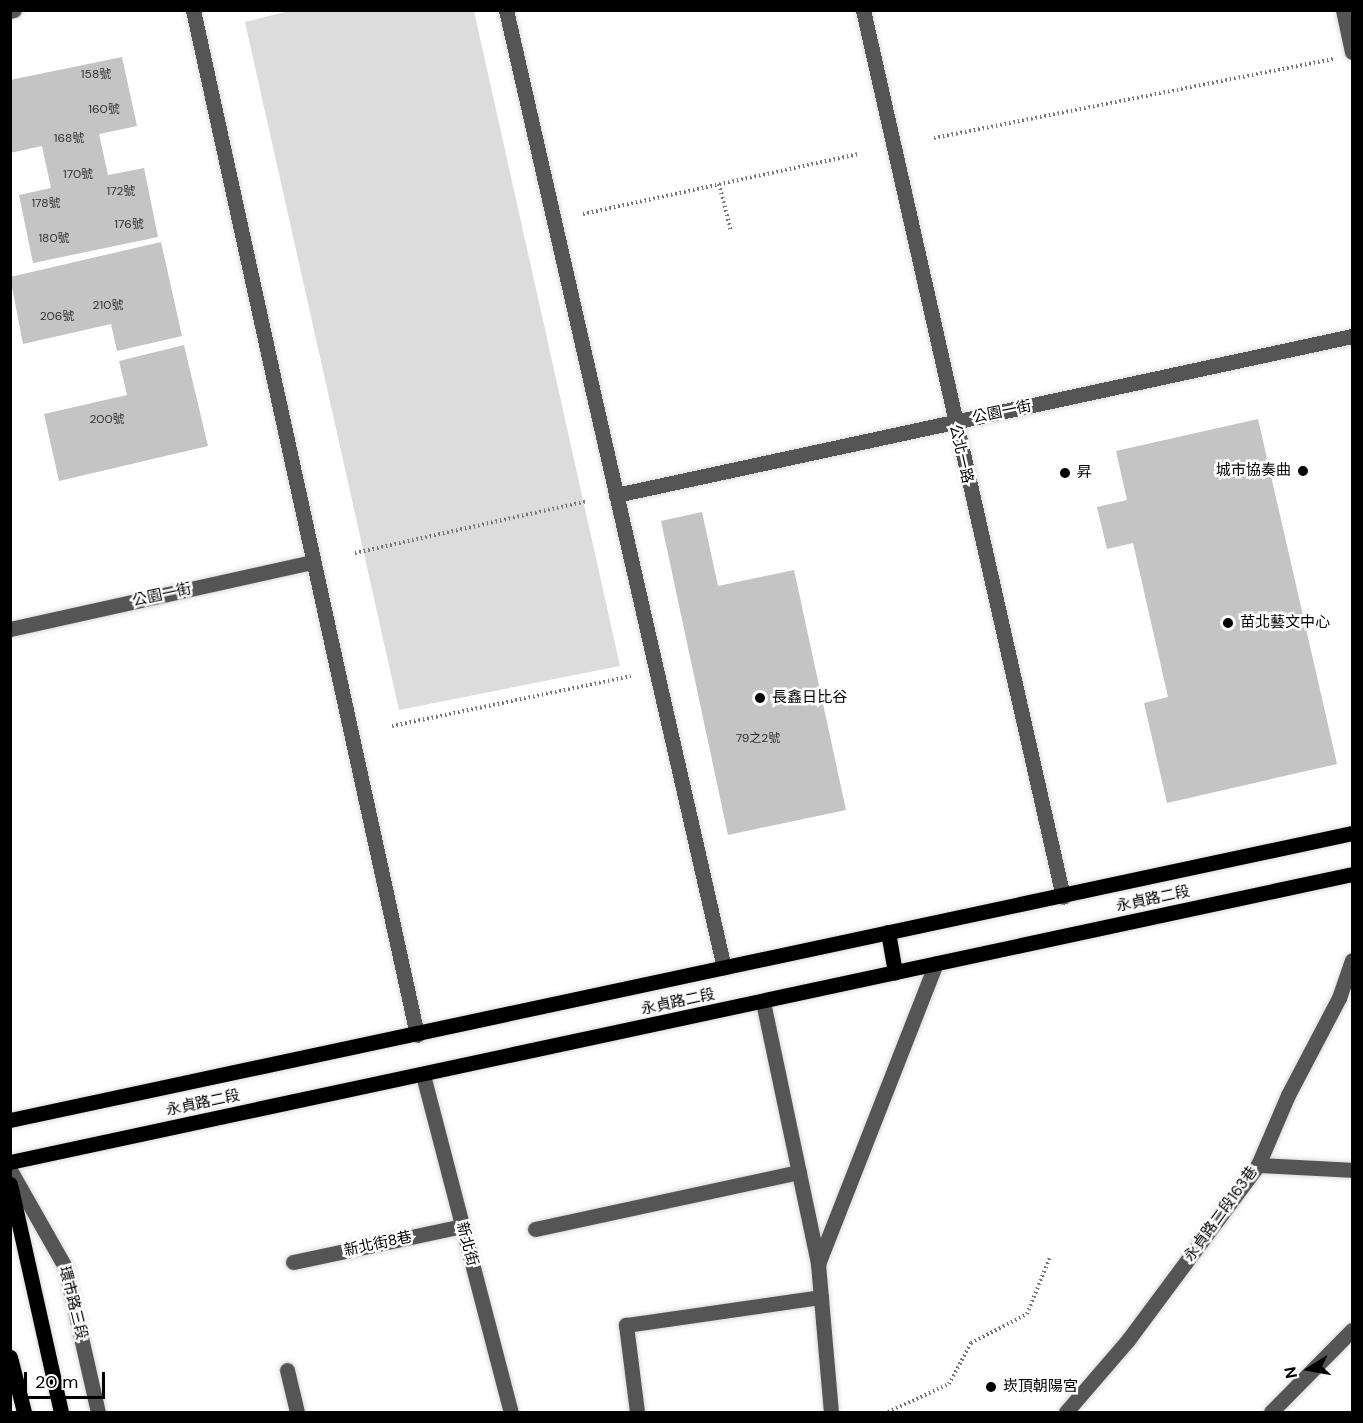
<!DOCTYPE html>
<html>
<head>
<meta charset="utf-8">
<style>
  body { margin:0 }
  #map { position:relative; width:1363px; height:1423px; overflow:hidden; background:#fff; font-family:"DM Sans","Noto Sans TC",sans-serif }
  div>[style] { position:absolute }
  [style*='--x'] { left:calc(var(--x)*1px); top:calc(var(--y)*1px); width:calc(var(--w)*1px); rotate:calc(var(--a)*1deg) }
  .green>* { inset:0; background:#dcdcdc }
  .building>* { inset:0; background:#c4c4c4 }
  .path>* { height:4px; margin-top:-2px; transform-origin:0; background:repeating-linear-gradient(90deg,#777 0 1.5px,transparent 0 4.5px) }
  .roads { filter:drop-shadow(0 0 2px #dbdbdb) drop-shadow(0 0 2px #dbdbdb) }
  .minor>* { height:15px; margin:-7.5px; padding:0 7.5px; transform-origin:7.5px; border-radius:7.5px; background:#555 }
  .major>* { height:15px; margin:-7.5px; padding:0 7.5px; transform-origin:7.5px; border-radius:7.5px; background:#000 }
  .dots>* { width:16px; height:16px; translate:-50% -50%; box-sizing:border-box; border:3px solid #fff; border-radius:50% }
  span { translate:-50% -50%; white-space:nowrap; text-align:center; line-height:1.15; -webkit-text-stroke:5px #fff; paint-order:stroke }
  .number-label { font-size:12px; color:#313131 }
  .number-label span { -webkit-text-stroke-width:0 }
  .street-label { font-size:15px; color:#000 }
  .poi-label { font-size:15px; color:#000 }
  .right { translate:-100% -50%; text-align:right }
  .left { translate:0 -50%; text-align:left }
  .frame { position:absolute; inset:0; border:12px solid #000; pointer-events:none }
  .north { position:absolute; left:1279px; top:1339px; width:60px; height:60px; -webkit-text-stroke:4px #fff; paint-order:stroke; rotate:259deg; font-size:16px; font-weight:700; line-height:24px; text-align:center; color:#000 }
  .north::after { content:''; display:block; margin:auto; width:21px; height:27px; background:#000; clip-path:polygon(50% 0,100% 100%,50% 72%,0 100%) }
  .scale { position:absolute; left:24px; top:1372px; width:81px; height:27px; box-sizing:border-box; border:3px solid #000; border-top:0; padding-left:8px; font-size:18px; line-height:21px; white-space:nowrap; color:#000; -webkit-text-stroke:4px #fff; paint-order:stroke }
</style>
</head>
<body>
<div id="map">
  <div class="green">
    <i style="clip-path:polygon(289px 11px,474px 11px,620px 666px,399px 710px,245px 22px)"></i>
  </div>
  <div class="building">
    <i style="clip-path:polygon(122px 57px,137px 126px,99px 134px,108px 175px,144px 168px,158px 237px,33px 263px,19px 195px,51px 188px,42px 146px,10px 153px,10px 80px)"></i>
    <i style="clip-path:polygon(161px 242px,182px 336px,117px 351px,111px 324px,23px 344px,10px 277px)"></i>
    <i style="clip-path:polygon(184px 345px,208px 446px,59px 481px,44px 414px,127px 395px,119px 361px)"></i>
    <i style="clip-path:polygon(1258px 419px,1337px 764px,1167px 803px,1144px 703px,1168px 697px,1133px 543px,1107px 549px,1097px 507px,1127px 500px,1116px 451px)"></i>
    <i style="clip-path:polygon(702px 512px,718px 586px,794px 570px,846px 810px,728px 835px,661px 521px)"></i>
  </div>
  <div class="path">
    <i style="--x:934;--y:138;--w:408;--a:-11.2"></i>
    <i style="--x:719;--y:184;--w:49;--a:75.7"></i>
    <i style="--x:583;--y:214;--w:282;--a:-12.3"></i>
    <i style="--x:355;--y:553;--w:238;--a:-12.6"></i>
    <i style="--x:392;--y:726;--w:244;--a:-11.8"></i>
    <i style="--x:888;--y:1412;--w:67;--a:-24.7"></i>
    <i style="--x:949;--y:1384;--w:47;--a:-61.8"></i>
    <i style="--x:971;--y:1343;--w:63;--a:-27.4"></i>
    <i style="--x:1027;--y:1314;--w:61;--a:-68"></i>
  </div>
  <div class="roads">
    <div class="minor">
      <i style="--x:193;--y:10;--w:1049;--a:77.67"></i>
      <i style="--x:506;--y:10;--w:982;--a:77.18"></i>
      <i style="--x:863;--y:10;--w:909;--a:77.29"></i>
      <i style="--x:1343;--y:10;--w:43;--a:77.9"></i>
      <i style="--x:10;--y:11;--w:4;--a:-14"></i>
      <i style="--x:616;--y:495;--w:753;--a:-12.19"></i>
      <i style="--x:10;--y:629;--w:310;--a:-12.5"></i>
      <i style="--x:763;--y:1002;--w:268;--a:78.1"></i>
      <i style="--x:818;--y:1264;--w:149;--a:85"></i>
      <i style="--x:423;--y:1075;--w:348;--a:75.4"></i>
      <i style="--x:1258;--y:1165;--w:94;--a:3"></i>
      <i style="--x:10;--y:1170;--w:112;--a:60.4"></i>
      <i style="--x:65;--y:1267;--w:149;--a:77.2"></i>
      <i style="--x:535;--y:1229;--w:270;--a:-12.2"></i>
      <i style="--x:293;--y:1262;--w:173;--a:-12"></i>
      <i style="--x:818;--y:1264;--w:323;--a:-68.6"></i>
      <i style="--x:287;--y:1370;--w:43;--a:76.6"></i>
      <i style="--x:637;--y:1412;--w:88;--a:-97.2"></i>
      <i style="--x:626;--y:1325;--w:197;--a:-8.2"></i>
      <i style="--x:1066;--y:1412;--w:95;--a:-49.3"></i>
      <i style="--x:1128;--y:1340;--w:218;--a:-53.4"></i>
      <i style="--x:1258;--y:1165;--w:76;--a:-66.8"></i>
      <i style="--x:1288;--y:1095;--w:110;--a:-62.3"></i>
      <i style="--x:1339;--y:998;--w:40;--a:-71.1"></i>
      <i style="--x:1271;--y:1412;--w:115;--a:-45.4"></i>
    </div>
    <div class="major">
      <i style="--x:888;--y:932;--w:41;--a:80.1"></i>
      <i style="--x:10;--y:1120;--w:1372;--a:-12.07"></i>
      <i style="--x:10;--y:1162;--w:1373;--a:-12.11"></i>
      <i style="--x:10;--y:1184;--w:234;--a:77.4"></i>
      <i style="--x:10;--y:1357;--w:57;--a:75.7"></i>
    </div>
  </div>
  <div class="dots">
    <i style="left:1303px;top:471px;background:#000"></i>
    <i style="left:1065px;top:473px;background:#000"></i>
    <i style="left:1228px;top:623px;background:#000"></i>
    <i style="left:760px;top:698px;background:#000"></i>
    <i style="left:991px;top:1387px;background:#000"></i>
  </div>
  <div class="number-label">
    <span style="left:96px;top:75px">158號</span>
    <span style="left:104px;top:110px">160號</span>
    <span style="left:69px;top:139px">168號</span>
    <span style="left:78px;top:175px">170號</span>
    <span style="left:121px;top:192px">172號</span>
    <span style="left:46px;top:204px">178號</span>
    <span style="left:129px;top:225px">176號</span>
    <span style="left:54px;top:239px">180號</span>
    <span style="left:108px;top:306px">210號</span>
    <span style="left:57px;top:317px">206號</span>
    <span style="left:107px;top:420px">200號</span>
    <span style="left:758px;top:739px">79之2號</span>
  </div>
  <div class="street-label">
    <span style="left:1002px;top:412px;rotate:-12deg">公園一街</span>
    <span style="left:961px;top:454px;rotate:77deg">公北一路</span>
    <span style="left:162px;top:595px;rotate:-12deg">公園一街</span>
    <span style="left:1153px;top:899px;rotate:-12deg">永貞路二段</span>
    <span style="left:678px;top:1002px;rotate:-12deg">永貞路二段</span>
    <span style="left:203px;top:1103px;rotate:-12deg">永貞路二段</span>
    <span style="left:1221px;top:1214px;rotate:-54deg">永貞路二段163巷</span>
    <span style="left:378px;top:1244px;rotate:-12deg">新北街8巷</span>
    <span style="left:467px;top:1244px;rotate:75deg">新北街</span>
    <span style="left:73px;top:1303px;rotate:76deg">環市路三段</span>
  </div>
  <div class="poi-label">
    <span class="right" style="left:1291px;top:471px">城市協奏曲</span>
    <span class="left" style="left:1077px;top:473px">昇</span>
    <span class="left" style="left:1240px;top:623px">苗北藝文中心</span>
    <span class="left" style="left:772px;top:698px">長鑫日比谷</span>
    <span class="left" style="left:1003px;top:1387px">崁頂朝陽宮</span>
  </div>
  <div class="frame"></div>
  <div class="north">N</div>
  <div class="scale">20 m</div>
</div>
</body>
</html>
